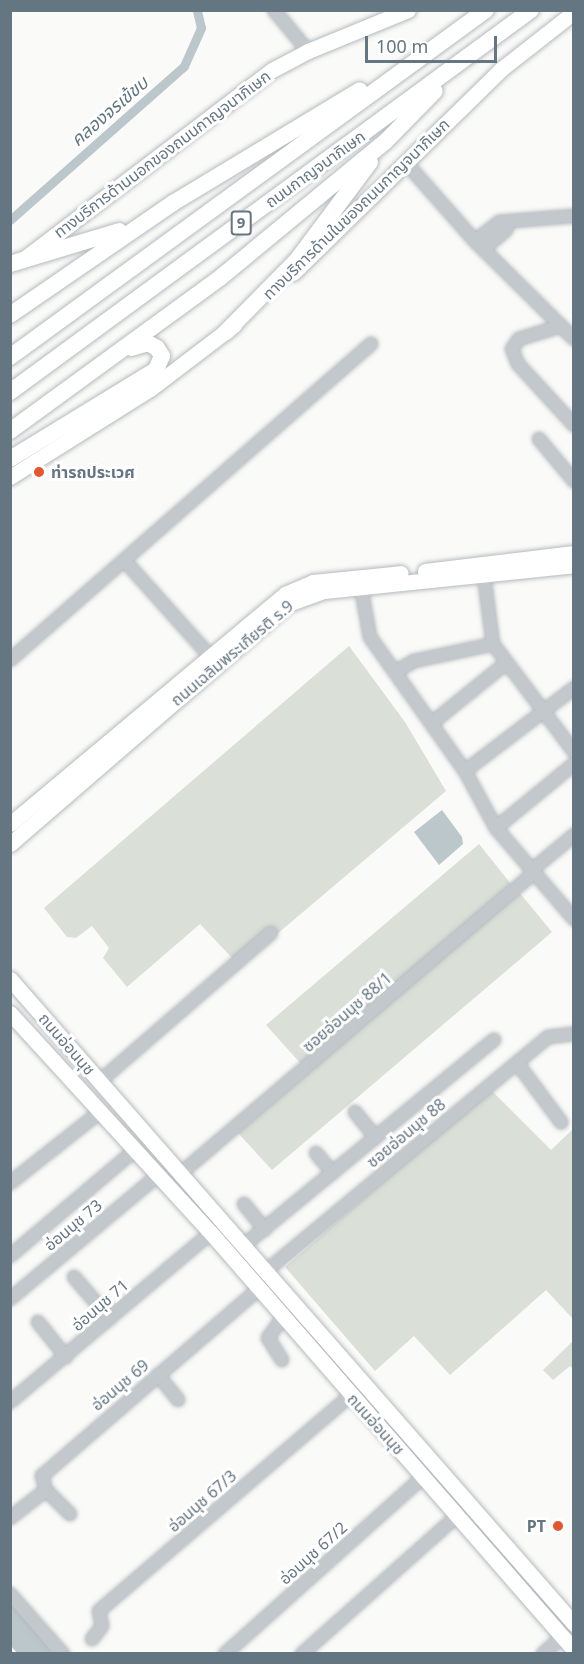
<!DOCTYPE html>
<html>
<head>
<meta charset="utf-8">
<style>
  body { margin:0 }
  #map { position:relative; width:584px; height:1664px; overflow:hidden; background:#fafaf8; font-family:"Noto Sans","Noto Sans Thai",sans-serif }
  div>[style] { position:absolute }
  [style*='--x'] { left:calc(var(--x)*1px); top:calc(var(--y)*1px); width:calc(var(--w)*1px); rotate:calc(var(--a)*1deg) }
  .green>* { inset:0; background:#dadfd7 }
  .water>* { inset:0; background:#bbc7cb }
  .canal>* { height:9px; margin:-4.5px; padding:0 4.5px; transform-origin:4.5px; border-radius:4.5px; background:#bbc7cb }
  .roads { filter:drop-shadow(0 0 2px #b5babe) drop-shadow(0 0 2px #b5babe) }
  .minor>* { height:12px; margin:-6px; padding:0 6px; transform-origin:6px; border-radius:6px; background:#c3c8cc }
  .major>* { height:15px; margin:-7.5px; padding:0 7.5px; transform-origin:7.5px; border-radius:7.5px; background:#fff }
  .highway>* { height:16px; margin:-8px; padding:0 8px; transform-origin:8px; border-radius:8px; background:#fff }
  .dots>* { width:16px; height:16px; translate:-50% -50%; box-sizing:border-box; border:3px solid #fff; border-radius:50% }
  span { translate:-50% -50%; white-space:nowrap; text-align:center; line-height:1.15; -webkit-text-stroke:6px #fff; paint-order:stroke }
  .shield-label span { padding:2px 4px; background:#fff; border:2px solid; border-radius:4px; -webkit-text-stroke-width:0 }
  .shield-label { font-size:15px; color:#657683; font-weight:700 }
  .street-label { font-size:16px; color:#657683 }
  .poi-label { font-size:16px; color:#657683; font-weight:700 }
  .left { translate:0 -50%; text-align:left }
  .right { translate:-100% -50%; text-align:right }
  .water-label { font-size:18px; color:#60757c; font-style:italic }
  .frame { position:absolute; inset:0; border:12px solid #657683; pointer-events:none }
  .scale { position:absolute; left:365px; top:36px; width:132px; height:27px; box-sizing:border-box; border:3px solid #657683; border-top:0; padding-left:8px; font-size:18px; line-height:21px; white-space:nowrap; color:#657683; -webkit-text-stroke:4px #fff; paint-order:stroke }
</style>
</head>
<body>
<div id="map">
  <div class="green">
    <i style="clip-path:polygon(349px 646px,405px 722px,446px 791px,277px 934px,270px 928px,234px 960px,200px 924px,127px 987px,103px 958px,109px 948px,92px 926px,76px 938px,67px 937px,44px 908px)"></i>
    <i style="clip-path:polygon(479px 844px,511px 884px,302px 1065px,266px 1025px)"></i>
    <i style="clip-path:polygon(519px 892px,552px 932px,272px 1170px,238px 1133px)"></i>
    <i style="clip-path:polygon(490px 1089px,551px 1150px,573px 1129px,573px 1319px,546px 1290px,450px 1375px,414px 1336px,375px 1371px,285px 1267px)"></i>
    <i style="clip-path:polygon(573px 1341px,573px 1369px,570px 1366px,553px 1380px,543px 1370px)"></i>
  </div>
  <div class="water">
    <i style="clip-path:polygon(442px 810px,462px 837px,463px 844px,439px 865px,414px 832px)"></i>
    <i style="clip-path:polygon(10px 1602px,53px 1653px,17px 1653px,11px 1646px)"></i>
  </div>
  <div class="canal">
    <i style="--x:10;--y:220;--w:232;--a:-41.5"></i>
    <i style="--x:184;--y:66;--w:42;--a:-65.9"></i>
    <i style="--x:201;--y:28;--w:18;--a:-103"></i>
  </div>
  <div class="roads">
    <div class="minor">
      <i style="--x:274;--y:10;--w:53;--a:50.3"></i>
      <i style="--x:407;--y:164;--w:103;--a:48.6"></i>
      <i style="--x:475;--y:241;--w:139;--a:44.7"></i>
      <i style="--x:475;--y:241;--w:31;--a:-38"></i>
      <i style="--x:499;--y:222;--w:75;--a:-4.6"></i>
      <i style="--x:484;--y:249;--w:29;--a:-41"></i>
      <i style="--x:506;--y:230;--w:9;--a:-69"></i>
      <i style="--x:561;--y:326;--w:44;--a:162.8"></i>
      <i style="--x:519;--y:339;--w:12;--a:125"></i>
      <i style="--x:512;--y:349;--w:16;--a:68"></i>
      <i style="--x:518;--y:364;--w:83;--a:47.4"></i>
      <i style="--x:539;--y:439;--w:55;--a:50.2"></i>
      <i style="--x:125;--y:561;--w:126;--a:48.2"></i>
      <i style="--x:484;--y:575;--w:70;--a:82.6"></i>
      <i style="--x:493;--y:644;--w:135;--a:53.1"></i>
      <i style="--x:361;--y:587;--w:51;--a:79.8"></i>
      <i style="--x:370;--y:637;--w:164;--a:54.7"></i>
      <i style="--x:465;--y:771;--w:65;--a:61.5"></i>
      <i style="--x:496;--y:828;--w:120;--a:49.4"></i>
      <i style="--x:10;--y:660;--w:480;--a:-41.2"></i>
      <i style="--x:395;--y:672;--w:22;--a:-30"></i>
      <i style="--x:414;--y:661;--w:81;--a:-12.1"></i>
      <i style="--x:432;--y:723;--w:95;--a:-39"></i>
      <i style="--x:465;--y:771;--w:137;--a:-37.3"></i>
      <i style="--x:496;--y:828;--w:101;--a:-39.4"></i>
      <i style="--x:532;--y:870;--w:55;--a:-39.8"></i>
      <i style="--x:517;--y:1063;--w:74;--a:53.3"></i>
      <i style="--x:100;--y:1081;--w:226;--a:-40.9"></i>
      <i style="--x:355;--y:1112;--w:33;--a:51"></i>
      <i style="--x:316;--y:1153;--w:26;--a:50"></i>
      <i style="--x:180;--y:1174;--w:465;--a:-40.4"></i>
      <i style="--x:10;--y:1183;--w:115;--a:-38.3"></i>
      <i style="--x:244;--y:1204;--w:33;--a:51"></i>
      <i style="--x:243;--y:1246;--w:325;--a:-39.4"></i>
      <i style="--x:10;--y:1256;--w:162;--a:-40.3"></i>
      <i style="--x:265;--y:1272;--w:368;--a:-39.7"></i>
      <i style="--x:548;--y:1037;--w:26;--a:-7"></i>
      <i style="--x:74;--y:1277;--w:55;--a:49.4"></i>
      <i style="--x:10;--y:1299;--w:192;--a:-39.9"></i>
      <i style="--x:38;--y:1322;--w:45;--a:51.3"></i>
      <i style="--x:282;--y:1360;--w:26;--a:-122"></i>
      <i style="--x:268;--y:1338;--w:26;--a:-54"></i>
      <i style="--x:158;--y:1375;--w:32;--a:51"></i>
      <i style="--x:10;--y:1402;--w:263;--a:-40.1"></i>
      <i style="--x:70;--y:1514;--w:34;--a:-135"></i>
      <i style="--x:46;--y:1490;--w:15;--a:-106"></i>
      <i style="--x:42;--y:1476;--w:286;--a:-40.8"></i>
      <i style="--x:10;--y:1518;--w:46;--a:-37.9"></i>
      <i style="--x:10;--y:1594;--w:80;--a:48.5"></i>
      <i style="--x:92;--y:1639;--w:16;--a:-52"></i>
      <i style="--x:102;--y:1626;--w:15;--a:-101"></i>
      <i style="--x:99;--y:1611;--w:330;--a:-40.6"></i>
      <i style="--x:225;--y:1654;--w:266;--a:-41.8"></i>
      <i style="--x:302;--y:1654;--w:208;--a:-41.7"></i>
      <i style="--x:543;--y:1654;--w:25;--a:-42"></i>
    </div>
    <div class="major">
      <i style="--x:25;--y:258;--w:310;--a:-37.3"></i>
      <i style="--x:272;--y:70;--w:41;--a:-27.8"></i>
      <i style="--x:308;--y:51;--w:108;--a:-22.3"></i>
      <i style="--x:293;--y:273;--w:290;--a:-44.4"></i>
      <i style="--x:500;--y:70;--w:94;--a:-38.1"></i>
      <i style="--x:10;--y:477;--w:165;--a:-32.2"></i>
      <i style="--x:150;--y:389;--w:106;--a:-37.3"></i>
      <i style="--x:425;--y:571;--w:150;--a:-6.9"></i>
      <i style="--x:10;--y:824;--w:359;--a:-39.9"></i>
      <i style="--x:285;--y:594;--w:30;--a:-23"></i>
      <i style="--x:313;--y:582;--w:88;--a:-5.8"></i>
      <i style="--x:10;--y:844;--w:367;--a:-40.8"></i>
      <i style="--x:288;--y:604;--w:38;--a:-20"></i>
      <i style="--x:324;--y:591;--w:251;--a:-5.9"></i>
      <i style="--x:10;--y:979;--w:857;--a:48.83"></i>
      <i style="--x:10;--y:1013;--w:298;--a:47.6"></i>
      <i style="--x:211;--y:1233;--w:553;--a:48.96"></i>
    </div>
    <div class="highway">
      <i style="--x:10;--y:264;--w:114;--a:-16.8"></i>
      <i style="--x:10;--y:315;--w:198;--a:-34.5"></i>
      <i style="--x:173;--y:203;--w:218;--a:-31.1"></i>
      <i style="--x:226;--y:332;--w:101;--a:-45.4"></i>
      <i style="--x:297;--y:260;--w:122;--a:-53.3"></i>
      <i style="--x:10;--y:357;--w:589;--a:-36.09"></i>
      <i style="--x:10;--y:392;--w:646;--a:-36.25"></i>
      <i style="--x:10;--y:431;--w:261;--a:-36.1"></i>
      <i style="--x:221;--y:277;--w:212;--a:-39.5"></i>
      <i style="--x:385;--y:142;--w:71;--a:-45.6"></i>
      <i style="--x:10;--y:459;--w:171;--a:-31.4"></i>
      <i style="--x:156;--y:370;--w:15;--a:-67"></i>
      <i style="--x:162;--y:356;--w:9;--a:-122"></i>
      <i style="--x:157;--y:348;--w:10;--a:-151"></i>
      <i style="--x:148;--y:343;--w:17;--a:163"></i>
    </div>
  </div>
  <div class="dots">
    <i style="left:39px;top:472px;background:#e4572e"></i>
    <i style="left:558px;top:1526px;background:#e4572e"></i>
  </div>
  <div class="shield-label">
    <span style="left:241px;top:223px">9</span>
  </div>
  <div class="street-label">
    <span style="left:162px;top:154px;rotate:-37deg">ทางบริการด้านนอกของถนนกาญจนาภิเษก</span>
    <span style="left:315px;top:169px;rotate:-36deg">ถนนกาญจนาภิเษก</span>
    <span style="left:356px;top:209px;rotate:-44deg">ทางบริการด้านในของถนนกาญจนาภิเษก</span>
    <span style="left:232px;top:653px;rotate:-40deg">ถนนเฉลิมพระเกียรติ ร.9</span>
    <span style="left:347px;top:1012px;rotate:-41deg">ซอยอ่อนนุช 88/1</span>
    <span style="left:67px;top:1044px;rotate:49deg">ถนนอ่อนนุช</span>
    <span style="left:406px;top:1133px;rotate:-40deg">ซอยอ่อนนุช 88</span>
    <span style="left:73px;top:1225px;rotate:-40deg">อ่อนนุช 73</span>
    <span style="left:100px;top:1305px;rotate:-41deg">อ่อนนุช 71</span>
    <span style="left:120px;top:1385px;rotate:-40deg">อ่อนนุช 69</span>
    <span style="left:376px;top:1424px;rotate:48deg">ถนนอ่อนนุช</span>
    <span style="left:202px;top:1501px;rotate:-41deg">อ่อนนุช 67/3</span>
    <span style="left:313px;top:1553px;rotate:-42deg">อ่อนนุช 67/2</span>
  </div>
  <div class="poi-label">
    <span class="left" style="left:51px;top:472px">ท่ารถประเวศ</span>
    <span class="right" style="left:546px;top:1526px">PT</span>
  </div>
  <div class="water-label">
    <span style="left:109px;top:111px;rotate:-41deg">คลองจรเข้ขบ</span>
  </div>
  <div class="frame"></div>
  <div class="scale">100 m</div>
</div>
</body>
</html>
